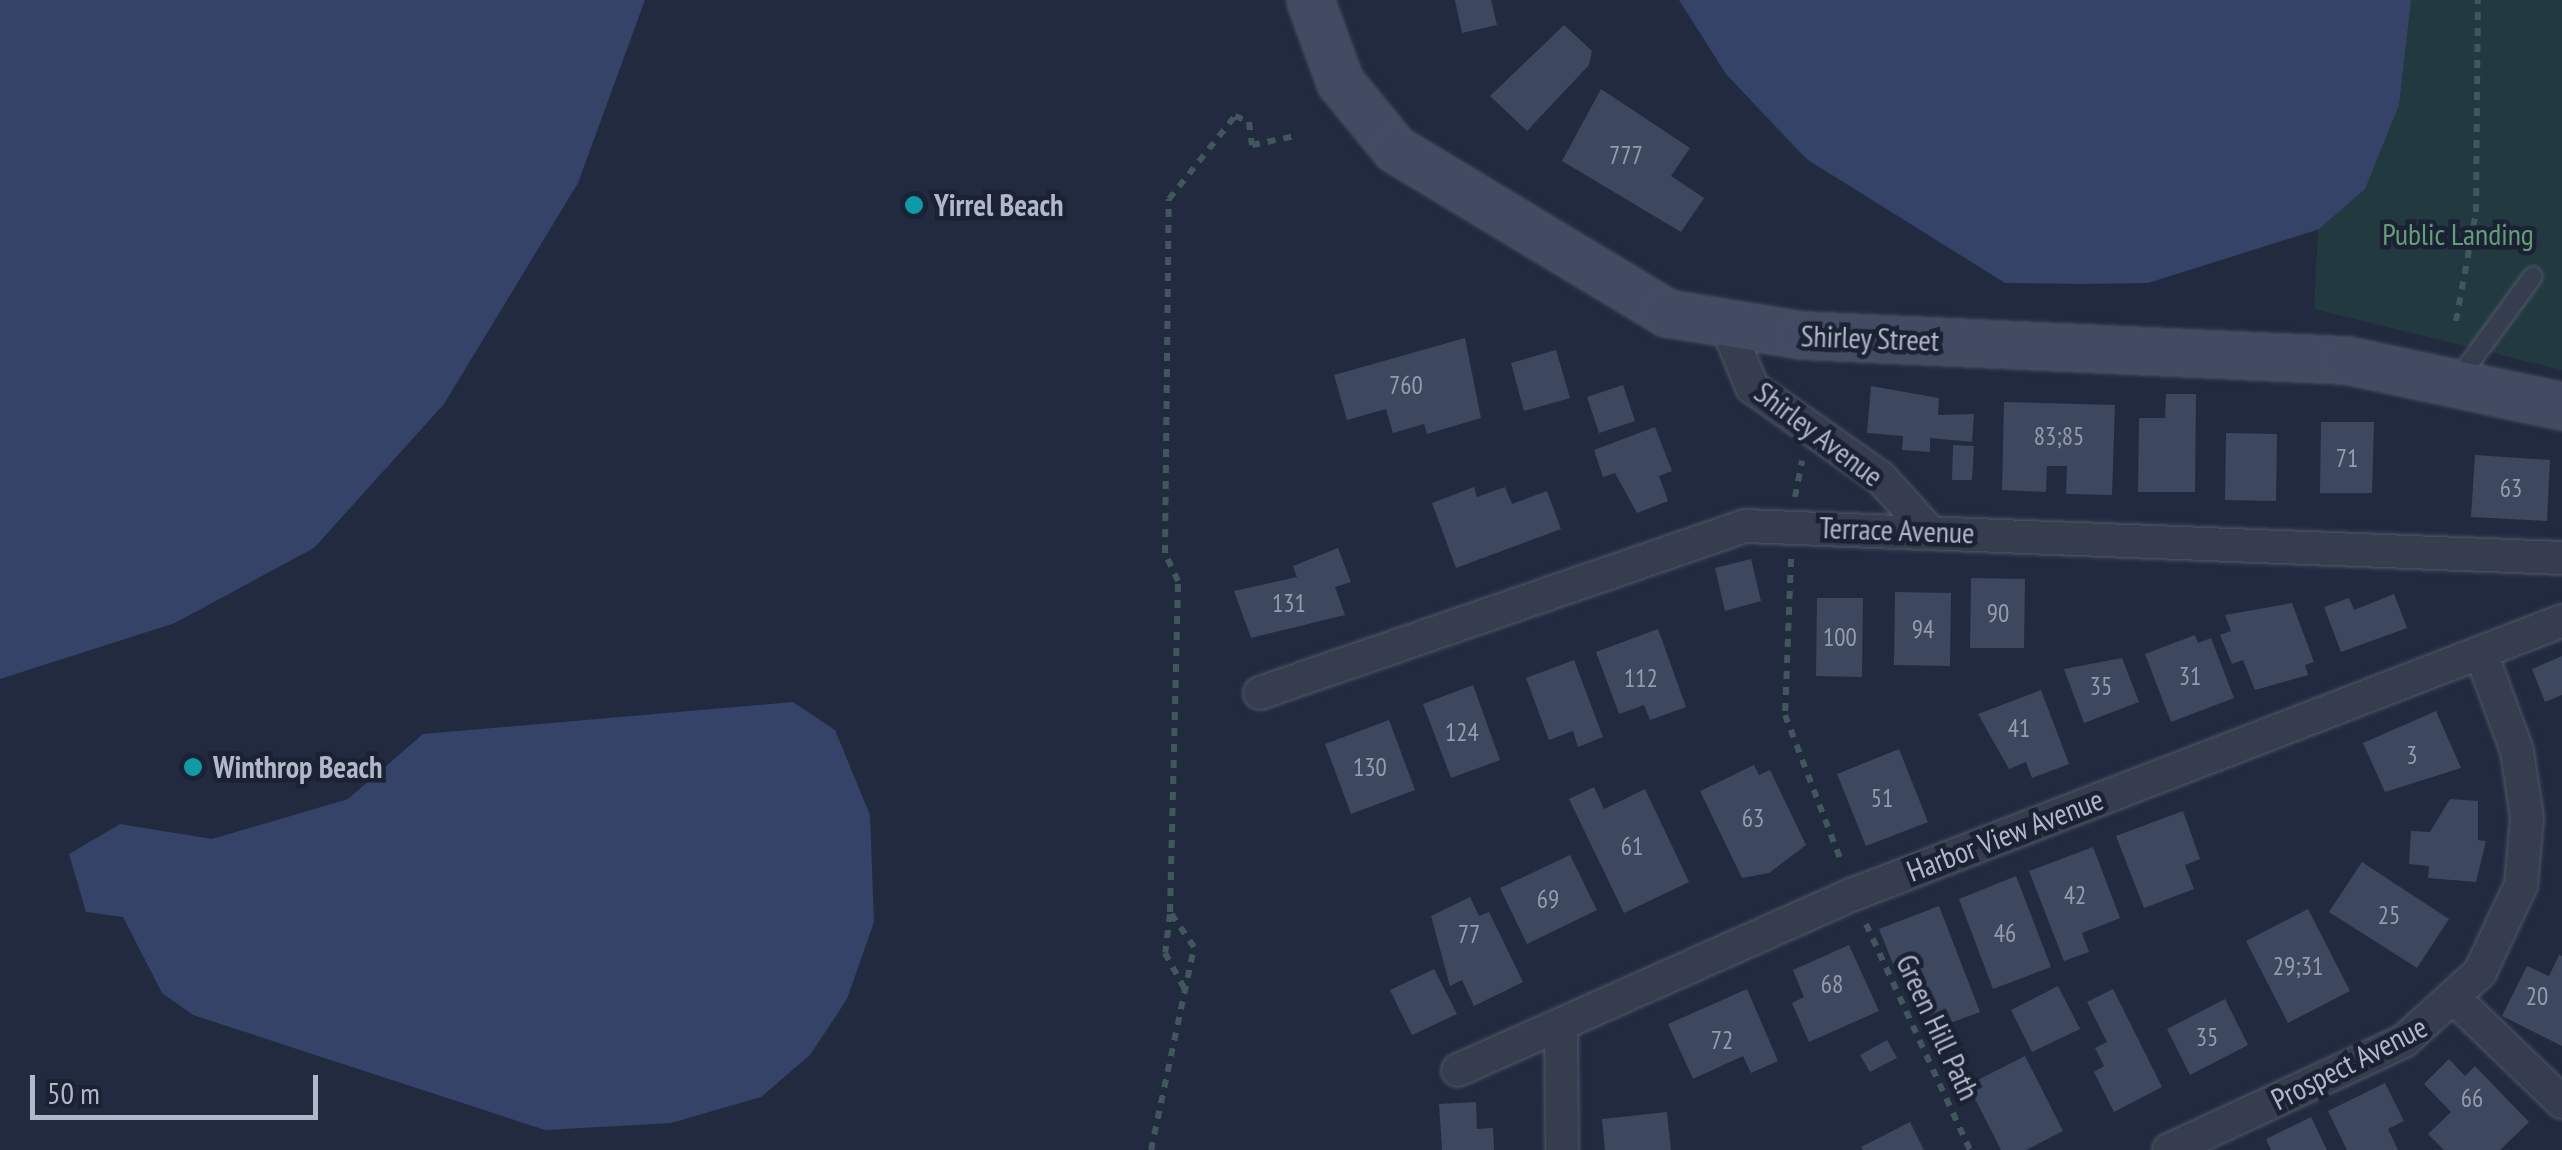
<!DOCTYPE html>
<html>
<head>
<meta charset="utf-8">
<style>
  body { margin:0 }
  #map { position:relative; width:2562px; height:1150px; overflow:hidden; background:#212a3f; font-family:"PT Sans Narrow",sans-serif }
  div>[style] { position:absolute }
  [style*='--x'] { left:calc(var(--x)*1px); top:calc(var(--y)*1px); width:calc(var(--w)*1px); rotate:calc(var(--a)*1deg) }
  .green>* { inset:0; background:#233940 }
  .water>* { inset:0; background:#344367 }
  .building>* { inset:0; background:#3d485e }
  .path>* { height:6px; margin-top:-3px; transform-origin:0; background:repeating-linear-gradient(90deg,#41565d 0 8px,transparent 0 16px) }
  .roads { filter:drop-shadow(0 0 2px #505869) drop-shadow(0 0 2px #505869) }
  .service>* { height:18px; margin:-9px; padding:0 9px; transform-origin:9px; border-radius:9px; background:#353d4e }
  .minor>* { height:32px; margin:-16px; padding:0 16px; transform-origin:16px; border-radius:16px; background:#353d4e }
  .secondary>* { height:45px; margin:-22.5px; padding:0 22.5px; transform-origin:22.5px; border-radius:22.5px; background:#434b62 }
  .dots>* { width:28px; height:28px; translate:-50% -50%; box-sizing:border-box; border:5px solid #1a2233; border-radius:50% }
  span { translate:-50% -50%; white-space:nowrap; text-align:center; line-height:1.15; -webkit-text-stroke:9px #1a2233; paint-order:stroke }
  .number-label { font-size:25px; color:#949caf }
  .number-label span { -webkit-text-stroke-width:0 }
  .poi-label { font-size:30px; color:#b1b8ca; font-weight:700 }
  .left { translate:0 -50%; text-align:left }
  .park-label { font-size:30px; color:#669d79 }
  .street-label { font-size:30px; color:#b1b8ca }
  .scale { position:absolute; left:30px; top:1075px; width:288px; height:45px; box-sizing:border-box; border:5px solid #b1b8ca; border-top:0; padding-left:12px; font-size:30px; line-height:35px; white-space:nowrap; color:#b1b8ca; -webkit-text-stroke:8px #1a2233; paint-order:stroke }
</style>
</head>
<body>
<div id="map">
  <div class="green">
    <i style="clip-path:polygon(1679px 0,2562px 0,2562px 370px,2314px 309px,2318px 230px,2148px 283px,2005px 283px,1800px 154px,1726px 74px)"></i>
  </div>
  <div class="water">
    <i style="clip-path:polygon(0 0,645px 0,578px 183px,444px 404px,314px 548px,175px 623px,0 679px)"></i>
    <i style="clip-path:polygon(1679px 0,2411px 0,2399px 105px,2365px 189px,2319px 229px,2148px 283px,2083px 284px,2005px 283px,1808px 160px,1726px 74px)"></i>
    <i style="clip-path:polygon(793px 702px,835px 730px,870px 815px,874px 922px,847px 999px,810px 1055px,761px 1097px,671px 1123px,545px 1130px,193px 1015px,162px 993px,123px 917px,86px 912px,69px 854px,120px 824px,212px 839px,348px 799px,423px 734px)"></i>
  </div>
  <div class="building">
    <i style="clip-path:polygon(1455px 0,1491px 0,1497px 25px,1462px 33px)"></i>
    <i style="clip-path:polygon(1564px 25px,1592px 51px,1589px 65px,1527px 131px,1490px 96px)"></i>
    <i style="clip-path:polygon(1601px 89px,1690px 148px,1671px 176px,1704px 198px,1681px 232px,1562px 161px)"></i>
    <i style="clip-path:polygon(1465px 338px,1481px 418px,1427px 434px,1424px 424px,1393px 433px,1386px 409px,1347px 420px,1334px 375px)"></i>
    <i style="clip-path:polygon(1556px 350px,1570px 398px,1524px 411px,1511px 363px)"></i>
    <i style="clip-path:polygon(1623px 385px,1635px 421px,1599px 433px,1587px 397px)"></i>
    <i style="clip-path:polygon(1871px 386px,1939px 398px,1938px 415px,1974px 414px,1972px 442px,1930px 438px,1930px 452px,1902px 450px,1903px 436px,1867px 433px)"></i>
    <i style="clip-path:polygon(2166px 394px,2196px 394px,2195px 492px,2138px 492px,2139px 418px,2165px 418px)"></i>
    <i style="clip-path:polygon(2004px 402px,2115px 405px,2112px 495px,2066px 494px,2067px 466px,2047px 466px,2046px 492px,2002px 490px)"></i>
    <i style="clip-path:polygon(2321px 422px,2374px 422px,2372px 493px,2320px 493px)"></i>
    <i style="clip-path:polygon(1655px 427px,1672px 471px,1659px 476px,1668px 501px,1637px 513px,1615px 473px,1603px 477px,1594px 450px)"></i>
    <i style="clip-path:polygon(2226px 433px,2277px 434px,2276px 501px,2225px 500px)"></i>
    <i style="clip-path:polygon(1953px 445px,1974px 446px,1972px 480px,1952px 480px)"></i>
    <i style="clip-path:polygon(2475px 455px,2550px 460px,2547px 521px,2471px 517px)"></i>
    <i style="clip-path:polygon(1474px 487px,1477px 497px,1505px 487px,1512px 504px,1547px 491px,1561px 529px,1456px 568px,1432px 503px)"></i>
    <i style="clip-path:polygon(1338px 548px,1351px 582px,1335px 587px,1345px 615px,1251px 638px,1234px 591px,1297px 577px,1293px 566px)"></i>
    <i style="clip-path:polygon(1751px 559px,1761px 601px,1725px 611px,1715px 568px)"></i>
    <i style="clip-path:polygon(1971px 578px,2025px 579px,2024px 648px,1970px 648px)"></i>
    <i style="clip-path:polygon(1895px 592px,1951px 593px,1950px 666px,1894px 665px)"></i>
    <i style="clip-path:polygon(2394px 594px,2407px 628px,2341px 652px,2324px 607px,2349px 598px,2354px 610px)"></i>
    <i style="clip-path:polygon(1817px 598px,1863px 598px,1862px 677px,1816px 676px)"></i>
    <i style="clip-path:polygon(2292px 603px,2314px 662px,2305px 665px,2308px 675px,2255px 690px,2243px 660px,2232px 664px,2220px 635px,2231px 631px,2225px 615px)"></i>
    <i style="clip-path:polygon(1658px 629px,1686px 707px,1650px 720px,1644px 705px,1619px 714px,1596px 652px)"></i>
    <i style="clip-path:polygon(2195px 635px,2198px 643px,2211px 638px,2234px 698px,2171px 722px,2145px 654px)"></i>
    <i style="clip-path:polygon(2562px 656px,2562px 695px,2545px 702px,2532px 669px)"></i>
    <i style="clip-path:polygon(2122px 658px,2139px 702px,2084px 723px,2064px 669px)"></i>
    <i style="clip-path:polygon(1574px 660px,1603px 737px,1578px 747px,1573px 731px,1549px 740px,1526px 678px)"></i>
    <i style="clip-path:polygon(1473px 685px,1500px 760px,1451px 778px,1423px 704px)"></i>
    <i style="clip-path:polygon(2041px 690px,2069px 764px,2032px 778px,2026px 762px,2009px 769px,1978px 714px)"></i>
    <i style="clip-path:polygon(2436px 711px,2461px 768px,2385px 792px,2363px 743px)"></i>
    <i style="clip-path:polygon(1389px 720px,1415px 790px,1351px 814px,1325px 744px)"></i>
    <i style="clip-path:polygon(1899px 749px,1928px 822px,1866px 846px,1837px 774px)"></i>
    <i style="clip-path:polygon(1754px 765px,1759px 775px,1770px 770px,1806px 845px,1769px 873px,1742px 878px,1700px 791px)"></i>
    <i style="clip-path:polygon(1594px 787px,1604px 809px,1645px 789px,1689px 882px,1624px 913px,1569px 799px)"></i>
    <i style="clip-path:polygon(2450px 799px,2478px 801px,2478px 840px,2486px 841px,2476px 882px,2428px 878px,2429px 866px,2409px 864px,2411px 831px,2430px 832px)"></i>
    <i style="clip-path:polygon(2183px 811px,2200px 859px,2185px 865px,2194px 889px,2144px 908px,2116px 836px)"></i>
    <i style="clip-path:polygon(2093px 847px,2120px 918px,2082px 933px,2089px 952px,2064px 961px,2029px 871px)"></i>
    <i style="clip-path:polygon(1570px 855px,1597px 910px,1527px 944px,1500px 888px)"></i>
    <i style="clip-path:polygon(2362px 862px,2449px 919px,2417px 968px,2329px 912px)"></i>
    <i style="clip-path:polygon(2016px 876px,2051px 967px,1993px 989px,1959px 899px)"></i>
    <i style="clip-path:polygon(1470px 897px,1479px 916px,1489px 912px,1523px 982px,1474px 1006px,1462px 980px,1450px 986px,1431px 916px)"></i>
    <i style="clip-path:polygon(1939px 906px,1980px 1012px,1934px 1029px,1908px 958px,1893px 964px,1879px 929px)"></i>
    <i style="clip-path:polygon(2308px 909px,2350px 991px,2288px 1023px,2246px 941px)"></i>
    <i style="clip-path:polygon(1849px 945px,1879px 1011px,1809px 1042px,1792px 1003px,1804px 997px,1793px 970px)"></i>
    <i style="clip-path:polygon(2559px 955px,2562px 956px,2562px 1046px,2502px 1016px,2527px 966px,2549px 976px)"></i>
    <i style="clip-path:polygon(1434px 969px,1457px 1014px,1412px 1035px,1390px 990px)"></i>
    <i style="clip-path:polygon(2058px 986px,2080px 1029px,2032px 1052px,2011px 1010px)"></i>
    <i style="clip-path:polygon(1747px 989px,1778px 1061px,1751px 1073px,1743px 1056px,1693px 1079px,1668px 1024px)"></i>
    <i style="clip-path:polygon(2113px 989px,2162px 1087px,2114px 1112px,2094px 1072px,2104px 1066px,2095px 1048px,2107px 1042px,2087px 1002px)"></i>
    <i style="clip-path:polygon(2225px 999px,2248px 1045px,2190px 1075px,2167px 1029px)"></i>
    <i style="clip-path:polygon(1887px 1040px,1897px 1058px,1870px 1072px,1860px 1055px)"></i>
    <i style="clip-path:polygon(2025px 1056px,2063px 1131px,2026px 1150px,2001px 1150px,1968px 1085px)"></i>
    <i style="clip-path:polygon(2449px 1059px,2465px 1076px,2475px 1066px,2529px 1122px,2500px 1150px,2444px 1150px,2428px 1134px,2451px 1112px,2424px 1084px)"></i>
    <i style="clip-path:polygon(2385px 1083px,2404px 1121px,2388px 1129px,2398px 1150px,2347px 1150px,2328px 1111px)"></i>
    <i style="clip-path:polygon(1476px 1102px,1477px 1129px,1493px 1128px,1494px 1150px,1442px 1150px,1439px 1104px)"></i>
    <i style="clip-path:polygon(1667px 1112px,1671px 1150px,1605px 1150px,1602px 1119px)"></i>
    <i style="clip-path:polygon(2311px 1117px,2327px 1150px,2271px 1150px,2266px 1139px)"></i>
    <i style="clip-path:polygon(1910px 1122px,1924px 1150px,1863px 1150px,1861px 1147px)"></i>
  </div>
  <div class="path">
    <i style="--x:2456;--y:321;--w:111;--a:-79.6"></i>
    <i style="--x:2476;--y:212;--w:212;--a:-89.5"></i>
    <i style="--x:1795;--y:497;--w:37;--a:-79"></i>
    <i style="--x:1791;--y:559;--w:156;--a:92.2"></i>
    <i style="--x:1785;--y:715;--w:156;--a:69"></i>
    <i style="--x:1170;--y:914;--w:39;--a:97"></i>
    <i style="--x:1165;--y:953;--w:48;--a:61.3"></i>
    <i style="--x:1866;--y:924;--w:249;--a:65.3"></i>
    <i style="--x:1151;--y:1150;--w:208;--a:-78"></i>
    <i style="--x:1194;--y:947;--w:42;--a:-124.4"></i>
    <i style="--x:1170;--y:912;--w:331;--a:-88.6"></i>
    <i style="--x:1178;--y:581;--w:31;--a:-115"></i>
    <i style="--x:1165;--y:553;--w:354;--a:-89.4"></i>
    <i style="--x:1169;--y:199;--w:106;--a:-51.5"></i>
    <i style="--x:1235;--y:116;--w:15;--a:23"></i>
    <i style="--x:1249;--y:122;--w:23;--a:83"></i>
    <i style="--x:1252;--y:145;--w:44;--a:-11.8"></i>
  </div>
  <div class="roads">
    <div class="service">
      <i style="--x:2458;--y:379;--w:127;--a:-53.9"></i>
    </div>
    <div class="minor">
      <i style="--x:1728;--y:328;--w:64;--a:67.9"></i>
      <i style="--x:1752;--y:387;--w:158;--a:35.2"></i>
      <i style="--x:1881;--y:478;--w:70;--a:47.9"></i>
      <i style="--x:1260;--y:693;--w:513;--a:-19"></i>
      <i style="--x:1745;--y:526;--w:818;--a:2.24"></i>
      <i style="--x:2457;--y:1001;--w:146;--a:43.9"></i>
      <i style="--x:1561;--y:1029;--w:121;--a:89.5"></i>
      <i style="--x:1458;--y:1070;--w:433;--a:-24"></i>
      <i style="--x:1854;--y:894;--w:759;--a:-21.09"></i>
      <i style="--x:2169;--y:1150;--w:259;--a:-24.9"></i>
      <i style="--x:2404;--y:1041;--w:103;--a:-42.2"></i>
      <i style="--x:2480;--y:972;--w:96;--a:-64.8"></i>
      <i style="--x:2521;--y:885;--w:67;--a:-84.9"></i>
      <i style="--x:2527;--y:818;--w:68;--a:-98.5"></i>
      <i style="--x:2517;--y:751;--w:104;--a:-110.2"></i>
    </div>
    <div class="secondary">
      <i style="--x:1310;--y:0;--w:87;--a:69.9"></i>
      <i style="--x:1340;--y:82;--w:87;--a:50.6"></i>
      <i style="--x:1395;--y:149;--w:318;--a:31.1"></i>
      <i style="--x:1667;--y:313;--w:136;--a:9.3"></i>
      <i style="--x:1801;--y:335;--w:546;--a:2.63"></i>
      <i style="--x:2346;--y:360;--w:221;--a:12"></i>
    </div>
  </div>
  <div class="dots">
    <i style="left:914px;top:205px;background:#0f9aa8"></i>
    <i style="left:193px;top:767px;background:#0f9aa8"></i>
  </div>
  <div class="number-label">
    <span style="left:1626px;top:155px">777</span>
    <span style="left:1406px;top:385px">760</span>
    <span style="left:2059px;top:436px">83;85</span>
    <span style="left:2347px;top:458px">71</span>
    <span style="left:2511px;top:488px">63</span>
    <span style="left:1289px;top:603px">131</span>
    <span style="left:1998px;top:613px">90</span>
    <span style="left:1923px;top:629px">94</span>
    <span style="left:1840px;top:637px">100</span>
    <span style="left:2190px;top:676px">31</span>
    <span style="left:1641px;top:678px">112</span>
    <span style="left:2101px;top:686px">35</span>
    <span style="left:2019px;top:728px">41</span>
    <span style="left:1462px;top:732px">124</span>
    <span style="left:2412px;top:755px">3</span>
    <span style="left:1370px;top:767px">130</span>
    <span style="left:1882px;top:798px">51</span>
    <span style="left:1753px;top:818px">63</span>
    <span style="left:1632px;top:846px">61</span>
    <span style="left:2075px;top:895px">42</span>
    <span style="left:1548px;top:899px">69</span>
    <span style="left:2389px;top:915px">25</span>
    <span style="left:2005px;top:933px">46</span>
    <span style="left:1469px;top:934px">77</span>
    <span style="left:2298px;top:966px">29;31</span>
    <span style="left:1832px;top:984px">68</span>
    <span style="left:2537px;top:996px">20</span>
    <span style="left:2207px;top:1037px">35</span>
    <span style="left:1722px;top:1040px">72</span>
    <span style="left:2472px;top:1098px">66</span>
  </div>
  <div class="poi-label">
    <span class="left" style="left:934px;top:205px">Yirrel Beach</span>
    <span class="left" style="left:213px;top:767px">Winthrop Beach</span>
  </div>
  <div class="park-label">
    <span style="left:2458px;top:234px">Public Landing</span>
  </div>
  <div class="street-label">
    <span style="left:1870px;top:338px;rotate:2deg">Shirley Street</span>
    <span style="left:1819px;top:434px;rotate:37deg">Shirley Avenue</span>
    <span style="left:1897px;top:530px;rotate:2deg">Terrace Avenue</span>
    <span style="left:2005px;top:835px;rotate:-21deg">Harbor View Avenue</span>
    <span style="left:1938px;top:1027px;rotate:65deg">Green Hill Path</span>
    <span style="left:2349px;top:1063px;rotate:-27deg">Prospect Avenue</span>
  </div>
  <div class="scale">50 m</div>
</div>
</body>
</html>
